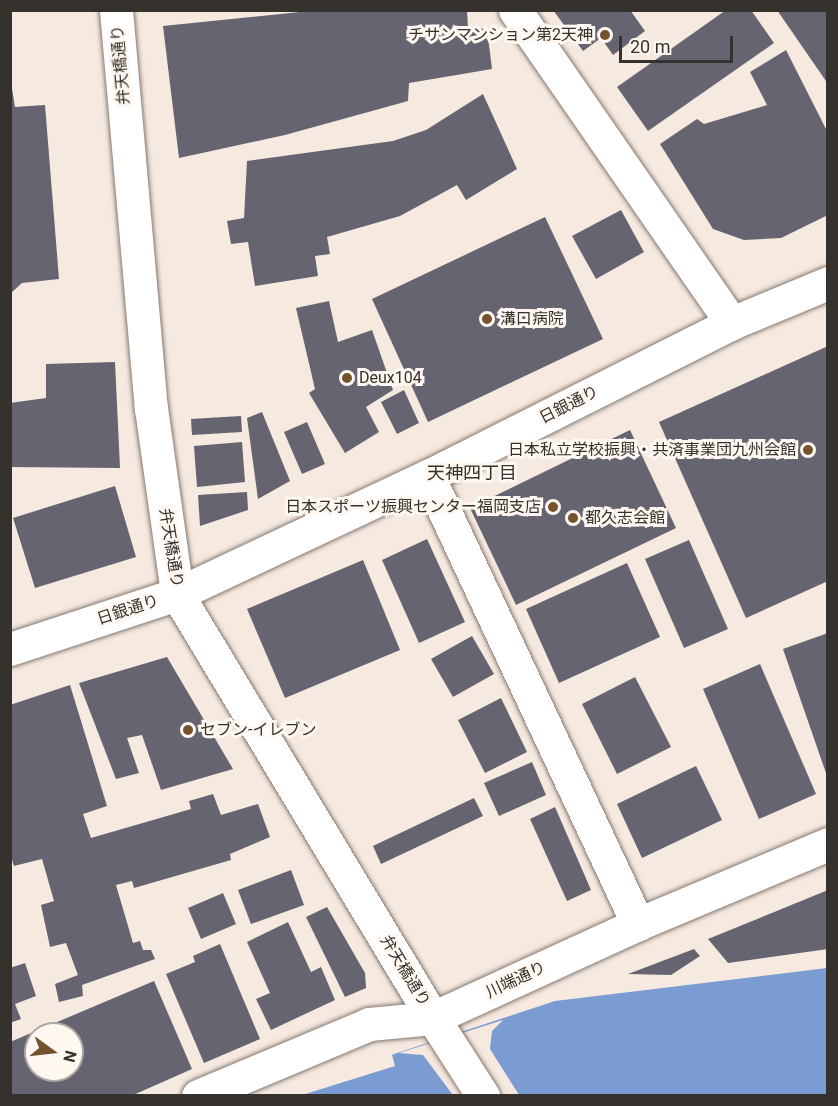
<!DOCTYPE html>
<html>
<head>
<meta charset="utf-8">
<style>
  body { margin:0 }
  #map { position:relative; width:838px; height:1106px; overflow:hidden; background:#f6e9df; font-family:Roboto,"Noto Sans JP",sans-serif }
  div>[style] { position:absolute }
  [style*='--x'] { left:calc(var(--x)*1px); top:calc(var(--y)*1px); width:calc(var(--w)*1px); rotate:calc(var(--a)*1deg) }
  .water>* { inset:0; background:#7b9bd3 }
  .pier>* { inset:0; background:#f6e9df }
  .building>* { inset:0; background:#656470 }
  .roads { filter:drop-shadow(0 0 2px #847870) drop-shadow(0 0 2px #847870) }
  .street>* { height:33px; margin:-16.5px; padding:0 16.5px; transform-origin:16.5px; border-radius:16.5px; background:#fff }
  .secondary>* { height:33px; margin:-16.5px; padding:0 16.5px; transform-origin:16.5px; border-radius:16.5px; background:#fff }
  .dots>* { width:16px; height:16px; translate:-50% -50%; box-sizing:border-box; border:3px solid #fff7f1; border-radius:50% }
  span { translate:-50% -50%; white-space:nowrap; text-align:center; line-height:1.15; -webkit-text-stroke:6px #fff7f1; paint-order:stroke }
  .poi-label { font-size:16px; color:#35312d }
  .right { translate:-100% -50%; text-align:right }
  .left { translate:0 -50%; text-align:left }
  .street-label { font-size:16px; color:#35312d }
  .neighbourhood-label { font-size:18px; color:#35312d }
  .frame { position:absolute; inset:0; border:12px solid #35312d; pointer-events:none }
  .north { position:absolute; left:24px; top:1022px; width:60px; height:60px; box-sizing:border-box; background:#fff7f1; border:2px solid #aea8a3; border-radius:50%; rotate:105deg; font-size:16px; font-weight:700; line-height:24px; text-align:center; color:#35312d }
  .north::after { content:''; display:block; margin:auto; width:21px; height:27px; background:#75522b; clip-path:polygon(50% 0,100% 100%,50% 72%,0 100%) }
  .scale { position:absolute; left:619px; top:36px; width:114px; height:27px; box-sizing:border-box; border:3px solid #35312d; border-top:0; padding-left:8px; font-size:18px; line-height:21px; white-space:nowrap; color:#35312d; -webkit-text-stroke:4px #fff7f1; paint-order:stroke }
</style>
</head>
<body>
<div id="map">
  <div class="water">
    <i style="clip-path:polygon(827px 968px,827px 1095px,299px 1096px,395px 1066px,392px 1055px,397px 1053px,555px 1001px)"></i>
  </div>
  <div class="pier">
    <i style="clip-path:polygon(503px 1020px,492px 1031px,490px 1049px,519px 1095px,453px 1095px,423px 1055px,399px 1053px)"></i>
  </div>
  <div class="building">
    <i style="clip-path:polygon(319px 10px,467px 10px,468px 28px,487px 29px,492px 69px,409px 83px,408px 101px,285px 135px,179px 158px,163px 26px)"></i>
    <i style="clip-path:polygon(553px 10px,630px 10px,645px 31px,613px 55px,601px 38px,583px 51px)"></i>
    <i style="clip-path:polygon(726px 10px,751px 10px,774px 43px,648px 131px,617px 87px)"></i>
    <i style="clip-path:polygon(777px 10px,828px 10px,828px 84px)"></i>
    <i style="clip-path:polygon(786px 50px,828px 133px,828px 215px,781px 238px,744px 240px,713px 229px,660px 144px,697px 119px,704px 124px,767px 105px,750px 72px)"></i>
    <i style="clip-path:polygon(10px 76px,15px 107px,45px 105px,59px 279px,22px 283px,10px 294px)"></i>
    <i style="clip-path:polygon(483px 94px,517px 169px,466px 200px,457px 185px,400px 216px,327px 237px,330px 254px,315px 256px,318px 276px,255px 286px,248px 242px,231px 244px,227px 221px,244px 218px,247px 161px,393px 141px,426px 130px)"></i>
    <i style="clip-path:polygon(621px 210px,644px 252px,596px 279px,572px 236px)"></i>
    <i style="clip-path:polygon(545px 217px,603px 339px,428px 422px,372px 299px)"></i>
    <i style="clip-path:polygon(329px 301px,338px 342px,372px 330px,393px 390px,366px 407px,379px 432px,345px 453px,309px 393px,315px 389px,296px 308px)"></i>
    <i style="clip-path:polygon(828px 346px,828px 581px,746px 618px,659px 422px)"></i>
    <i style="clip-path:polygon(115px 362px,120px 468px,10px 467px,10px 403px,46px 398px,46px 364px)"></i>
    <i style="clip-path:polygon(404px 390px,419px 423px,397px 434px,381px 402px)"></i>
    <i style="clip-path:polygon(262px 412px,290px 481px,258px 499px,247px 418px)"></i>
    <i style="clip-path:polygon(241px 416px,242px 432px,192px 435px,191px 419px)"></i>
    <i style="clip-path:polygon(307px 422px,325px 464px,302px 474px,284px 432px)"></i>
    <i style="clip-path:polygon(630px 430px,676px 528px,516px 605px,470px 508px)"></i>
    <i style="clip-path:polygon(242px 442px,245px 482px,197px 487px,194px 446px)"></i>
    <i style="clip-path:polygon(115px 486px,136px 557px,35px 588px,13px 518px)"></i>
    <i style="clip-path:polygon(247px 492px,248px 510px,200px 526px,198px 495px)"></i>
    <i style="clip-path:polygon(427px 539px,465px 622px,419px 643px,382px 560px)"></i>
    <i style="clip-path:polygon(689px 540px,728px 629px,684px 648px,645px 559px)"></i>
    <i style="clip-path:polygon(363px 560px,400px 650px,285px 698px,247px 609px)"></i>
    <i style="clip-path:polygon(627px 563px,660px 637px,559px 683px,526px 609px)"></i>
    <i style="clip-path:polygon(828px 633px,828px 776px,827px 776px,783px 649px)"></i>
    <i style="clip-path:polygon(472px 636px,494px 674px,453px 697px,431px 659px)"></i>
    <i style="clip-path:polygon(167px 657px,233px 769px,161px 790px,142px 735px,127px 738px,139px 773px,116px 779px,79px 683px)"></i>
    <i style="clip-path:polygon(760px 664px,816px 794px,759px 819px,703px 689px)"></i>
    <i style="clip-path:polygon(635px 677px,671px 747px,617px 774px,582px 704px)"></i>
    <i style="clip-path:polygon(70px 685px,107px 806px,83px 814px,91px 838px,191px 809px,189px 801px,213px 794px,221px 815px,258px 804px,270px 837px,230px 854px,231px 860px,134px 888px,132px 881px,116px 885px,133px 943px,140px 941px,143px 950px,151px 950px,155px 959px,82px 985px,83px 996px,59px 1002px,55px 984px,78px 975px,66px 943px,50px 947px,41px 905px,54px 901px,42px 859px,14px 866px,10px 854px,10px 705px)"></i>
    <i style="clip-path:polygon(501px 698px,527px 752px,485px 773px,458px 720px)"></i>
    <i style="clip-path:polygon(532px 762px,546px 795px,499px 816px,484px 783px)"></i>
    <i style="clip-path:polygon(696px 766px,722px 820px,642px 858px,617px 804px)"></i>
    <i style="clip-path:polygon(474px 798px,483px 816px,381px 864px,373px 846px)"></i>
    <i style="clip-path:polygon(555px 807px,591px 890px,567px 901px,530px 819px)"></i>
    <i style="clip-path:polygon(291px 870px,304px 905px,251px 924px,238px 890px)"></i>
    <i style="clip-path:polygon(828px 890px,828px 949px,728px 963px,708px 939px)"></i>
    <i style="clip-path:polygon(223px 893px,236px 924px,201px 939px,188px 908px)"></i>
    <i style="clip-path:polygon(327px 907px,365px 973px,366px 988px,345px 997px,306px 917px)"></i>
    <i style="clip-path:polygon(288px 922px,311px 972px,321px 967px,335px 1000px,271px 1030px,256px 999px,270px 993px,247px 942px)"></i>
    <i style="clip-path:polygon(220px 944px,260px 1039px,204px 1063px,166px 974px,195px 962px,193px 956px)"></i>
    <i style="clip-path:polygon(694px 949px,700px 956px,671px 975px,628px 974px)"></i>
    <i style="clip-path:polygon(25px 963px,36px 996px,15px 1004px,21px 1019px,10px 1023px,10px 968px)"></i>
    <i style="clip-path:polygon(evenodd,154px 981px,192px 1069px,131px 1096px,10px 1096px,10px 1042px,154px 981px,36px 1034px,72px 1034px,72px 1070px,36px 1070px,36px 1034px)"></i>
  </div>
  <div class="roads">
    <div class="street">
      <i style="--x:116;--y:10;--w:400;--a:85"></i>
      <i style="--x:151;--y:408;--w:188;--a:82"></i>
      <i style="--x:177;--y:594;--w:495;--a:58.9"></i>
      <i style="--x:515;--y:10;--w:381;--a:55.3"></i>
      <i style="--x:428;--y:476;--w:495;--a:64.9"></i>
    </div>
    <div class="secondary">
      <i style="--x:10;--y:649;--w:176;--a:-18.2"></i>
      <i style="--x:177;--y:594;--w:277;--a:-25.2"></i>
      <i style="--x:428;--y:476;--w:340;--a:-26.7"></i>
      <i style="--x:732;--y:323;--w:104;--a:-22.6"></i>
      <i style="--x:433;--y:1018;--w:93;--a:57.3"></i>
      <i style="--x:198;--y:1096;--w:186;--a:-22.8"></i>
      <i style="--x:369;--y:1024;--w:64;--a:-5.4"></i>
      <i style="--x:433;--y:1018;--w:226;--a:-24.6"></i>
      <i style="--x:638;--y:924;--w:206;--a:-22.8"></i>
    </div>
  </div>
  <div class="dots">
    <i style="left:605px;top:35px;background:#75522b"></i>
    <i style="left:487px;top:319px;background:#75522b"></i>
    <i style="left:347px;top:378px;background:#75522b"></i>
    <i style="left:808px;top:450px;background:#75522b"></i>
    <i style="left:553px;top:507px;background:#75522b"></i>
    <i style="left:573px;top:518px;background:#75522b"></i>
    <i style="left:188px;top:730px;background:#75522b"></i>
  </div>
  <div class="poi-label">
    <span class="right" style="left:593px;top:35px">チサンマンション第2天神</span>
    <span class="left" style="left:500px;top:319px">溝口病院</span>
    <span class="left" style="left:359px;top:378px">Deux104</span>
    <span class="right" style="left:796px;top:450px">日本私立学校振興・共済事業団九州会館</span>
    <span class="right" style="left:541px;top:507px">日本スポーツ振興センター福岡支店</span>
    <span class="left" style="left:585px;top:518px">都久志会館</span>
    <span class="left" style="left:200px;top:730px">セブン-イレブン</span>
  </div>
  <div class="street-label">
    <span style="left:121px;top:65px;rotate:-95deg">弁天橋通り</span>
    <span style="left:569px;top:405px;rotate:-27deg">日銀通り</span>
    <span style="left:171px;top:548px;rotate:81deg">弁天橋通り</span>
    <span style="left:128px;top:610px;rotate:-18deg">日銀通り</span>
    <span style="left:405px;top:971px;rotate:59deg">弁天橋通り</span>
    <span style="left:516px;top:980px;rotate:-25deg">川端通り</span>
  </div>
  <div class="neighbourhood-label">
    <span style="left:472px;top:473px">天神四丁目</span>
  </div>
  <div class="frame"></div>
  <div class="north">N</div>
  <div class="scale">20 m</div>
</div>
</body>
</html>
